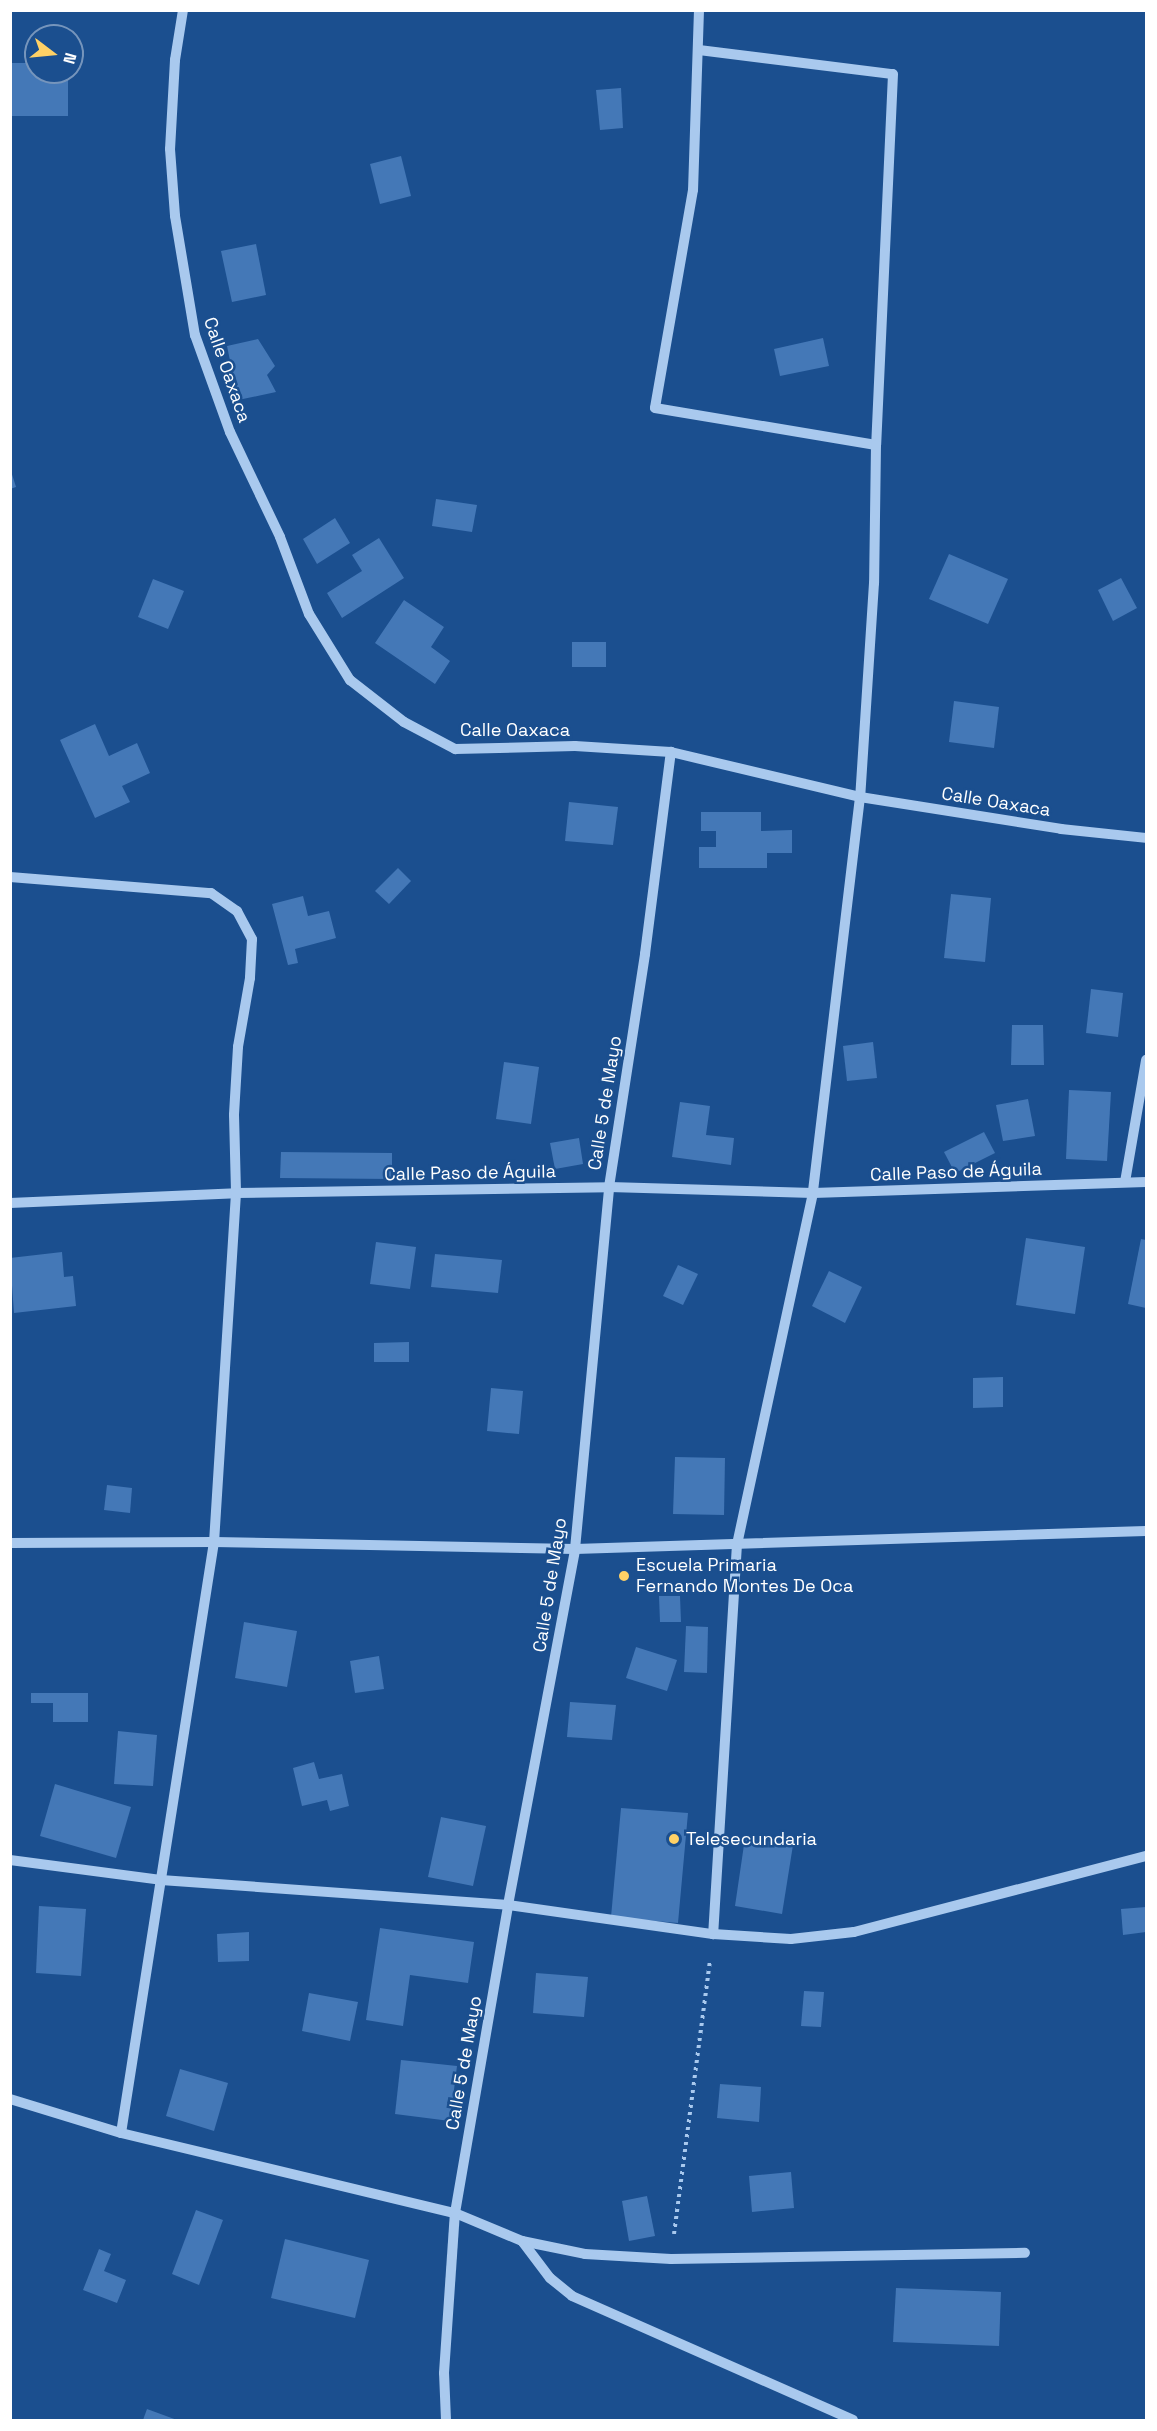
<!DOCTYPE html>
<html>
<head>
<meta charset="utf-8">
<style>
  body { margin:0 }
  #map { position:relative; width:1157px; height:2431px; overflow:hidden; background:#1b4f8f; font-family:"Space Grotesk",sans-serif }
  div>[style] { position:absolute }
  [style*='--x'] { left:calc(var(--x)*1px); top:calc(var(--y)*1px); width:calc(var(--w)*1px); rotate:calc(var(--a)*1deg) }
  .building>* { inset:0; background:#4478b7 }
  .path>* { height:4px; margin-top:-2px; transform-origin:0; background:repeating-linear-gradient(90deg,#a9c9ee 0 3px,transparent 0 7.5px) }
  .minor>* { height:10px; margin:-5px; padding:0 5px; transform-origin:5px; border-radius:5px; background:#a9c9ee }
  .dots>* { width:16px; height:16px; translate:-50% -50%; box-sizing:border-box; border:3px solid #1b4f8f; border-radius:50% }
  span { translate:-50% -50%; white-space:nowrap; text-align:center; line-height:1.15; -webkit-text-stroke:5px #1b4f8f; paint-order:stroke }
  .street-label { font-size:18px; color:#fff }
  .poi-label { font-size:18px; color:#fff }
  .left { translate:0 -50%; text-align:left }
  .frame { position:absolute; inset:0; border:12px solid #fff; pointer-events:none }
  .north { position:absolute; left:24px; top:24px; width:60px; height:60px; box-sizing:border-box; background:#1b4f8f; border:2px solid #7695bc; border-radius:50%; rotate:106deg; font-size:16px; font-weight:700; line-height:24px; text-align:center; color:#fff }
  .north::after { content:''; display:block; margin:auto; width:21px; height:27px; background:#ffd166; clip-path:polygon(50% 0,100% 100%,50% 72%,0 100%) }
</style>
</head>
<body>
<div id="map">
  <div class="building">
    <i style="clip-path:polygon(10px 63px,36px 63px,36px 72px,68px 72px,68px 116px,10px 116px)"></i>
    <i style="clip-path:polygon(621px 88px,623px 128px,600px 130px,596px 90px)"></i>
    <i style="clip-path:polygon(401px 156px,411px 196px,380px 204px,370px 164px)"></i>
    <i style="clip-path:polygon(256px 244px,266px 295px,232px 302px,221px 251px)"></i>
    <i style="clip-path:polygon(823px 338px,829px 366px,780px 376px,774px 349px)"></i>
    <i style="clip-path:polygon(258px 339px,275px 366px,267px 375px,276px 392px,238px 400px,227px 346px)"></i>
    <i style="clip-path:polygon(10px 468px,16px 487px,10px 489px)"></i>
    <i style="clip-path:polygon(436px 499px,477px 505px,472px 532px,432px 526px)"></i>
    <i style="clip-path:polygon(335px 518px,350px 543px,317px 564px,303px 539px)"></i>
    <i style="clip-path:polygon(379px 538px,404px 578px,342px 618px,327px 593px,362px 571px,352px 555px)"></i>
    <i style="clip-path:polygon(949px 554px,1008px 579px,988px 624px,929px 599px)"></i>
    <i style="clip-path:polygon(1121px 578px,1137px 608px,1113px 621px,1098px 590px)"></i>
    <i style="clip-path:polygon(153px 579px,184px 591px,168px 629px,138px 617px)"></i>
    <i style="clip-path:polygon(404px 600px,444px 627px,431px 647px,450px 661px,435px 684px,375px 643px)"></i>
    <i style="clip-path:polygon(572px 642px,606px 642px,606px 667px,572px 667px)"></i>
    <i style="clip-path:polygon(954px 701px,999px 707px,994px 748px,949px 742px)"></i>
    <i style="clip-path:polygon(95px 724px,109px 756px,137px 743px,150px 773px,122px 786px,130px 802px,95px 818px,60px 740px)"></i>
    <i style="clip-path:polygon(569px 802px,618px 807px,613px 845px,565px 841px)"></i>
    <i style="clip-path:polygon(701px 812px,761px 812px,761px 831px,792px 830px,792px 853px,767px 853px,767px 868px,699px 868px,699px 847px,716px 847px,716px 831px,701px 831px)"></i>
    <i style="clip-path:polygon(398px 868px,411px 881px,389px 904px,375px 891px)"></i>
    <i style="clip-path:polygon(951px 894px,991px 898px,985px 962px,944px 958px)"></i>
    <i style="clip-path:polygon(303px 896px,308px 916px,329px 911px,336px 938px,295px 949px,298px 963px,288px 965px,272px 904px)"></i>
    <i style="clip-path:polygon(1091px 989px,1123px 993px,1118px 1037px,1086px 1033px)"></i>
    <i style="clip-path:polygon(1012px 1025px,1043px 1025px,1044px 1065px,1011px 1065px)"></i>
    <i style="clip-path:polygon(873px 1042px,877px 1078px,847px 1081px,843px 1046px)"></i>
    <i style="clip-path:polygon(504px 1062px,539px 1067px,531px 1124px,496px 1119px)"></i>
    <i style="clip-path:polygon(1069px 1090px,1111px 1092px,1107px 1161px,1066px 1159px)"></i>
    <i style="clip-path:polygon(1028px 1099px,1035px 1136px,1003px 1141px,996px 1105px)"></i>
    <i style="clip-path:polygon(680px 1102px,710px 1106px,706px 1135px,734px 1138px,731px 1165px,672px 1157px)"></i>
    <i style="clip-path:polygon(984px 1132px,995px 1153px,955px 1173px,944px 1152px)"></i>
    <i style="clip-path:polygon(579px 1138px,583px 1164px,555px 1169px,550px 1143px)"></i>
    <i style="clip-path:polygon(281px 1152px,392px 1153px,392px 1179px,280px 1178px)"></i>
    <i style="clip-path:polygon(1026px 1238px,1085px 1247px,1075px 1314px,1016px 1305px)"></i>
    <i style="clip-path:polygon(1141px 1239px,1146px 1240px,1146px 1308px,1128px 1304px)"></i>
    <i style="clip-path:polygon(376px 1242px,416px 1247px,410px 1289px,370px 1284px)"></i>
    <i style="clip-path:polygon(62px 1252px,64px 1277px,73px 1276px,76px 1306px,14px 1313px,10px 1258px)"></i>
    <i style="clip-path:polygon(435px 1254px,502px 1260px,498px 1293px,431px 1287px)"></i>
    <i style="clip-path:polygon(678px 1265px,698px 1274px,683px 1305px,663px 1296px)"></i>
    <i style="clip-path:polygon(829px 1271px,862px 1287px,845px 1323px,812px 1306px)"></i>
    <i style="clip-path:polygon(409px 1342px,409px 1362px,374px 1362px,374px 1343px)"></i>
    <i style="clip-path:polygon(1003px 1377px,1003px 1407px,973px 1408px,973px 1378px)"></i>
    <i style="clip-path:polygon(491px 1388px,523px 1391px,519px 1434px,487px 1431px)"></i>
    <i style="clip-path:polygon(675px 1457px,725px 1458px,724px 1515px,673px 1514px)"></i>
    <i style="clip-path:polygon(107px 1485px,132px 1488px,130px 1513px,104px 1510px)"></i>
    <i style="clip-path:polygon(659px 1596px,680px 1596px,681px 1622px,660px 1622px)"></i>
    <i style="clip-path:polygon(244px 1622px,297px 1631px,287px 1687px,235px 1678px)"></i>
    <i style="clip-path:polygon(686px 1626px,708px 1627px,707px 1673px,684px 1672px)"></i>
    <i style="clip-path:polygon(636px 1647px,677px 1660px,667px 1691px,626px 1678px)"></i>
    <i style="clip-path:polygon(379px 1656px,384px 1689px,355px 1693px,350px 1661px)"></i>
    <i style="clip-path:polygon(31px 1693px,88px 1693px,88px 1722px,53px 1722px,53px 1703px,31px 1703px)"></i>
    <i style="clip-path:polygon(570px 1702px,616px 1705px,612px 1740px,567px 1737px)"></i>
    <i style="clip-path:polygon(118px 1731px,157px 1735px,153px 1786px,114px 1784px)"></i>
    <i style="clip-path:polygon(314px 1762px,319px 1779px,342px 1774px,349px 1806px,330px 1811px,327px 1800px,302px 1806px,293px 1768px)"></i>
    <i style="clip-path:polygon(55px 1784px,131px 1807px,116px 1858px,40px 1836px)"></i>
    <i style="clip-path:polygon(621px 1808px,688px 1813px,678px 1923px,611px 1917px)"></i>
    <i style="clip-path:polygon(441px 1817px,486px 1826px,473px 1886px,428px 1877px)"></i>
    <i style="clip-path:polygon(745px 1838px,793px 1845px,782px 1914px,735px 1906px)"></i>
    <i style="clip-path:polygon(39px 1906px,86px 1909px,81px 1976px,36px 1973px)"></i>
    <i style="clip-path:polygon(1146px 1907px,1146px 1932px,1123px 1935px,1121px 1909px)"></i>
    <i style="clip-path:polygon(380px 1928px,474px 1942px,468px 1983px,410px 1975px,403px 2026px,366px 2020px)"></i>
    <i style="clip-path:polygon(249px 1932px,249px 1961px,218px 1962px,217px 1934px)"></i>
    <i style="clip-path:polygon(536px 1973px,588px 1977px,584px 2017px,533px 2013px)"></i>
    <i style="clip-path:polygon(804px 1991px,824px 1992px,821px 2027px,801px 2026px)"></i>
    <i style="clip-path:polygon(309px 1993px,358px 2002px,350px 2041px,302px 2031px)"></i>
    <i style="clip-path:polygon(401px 2060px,457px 2066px,450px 2121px,395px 2114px)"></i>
    <i style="clip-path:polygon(180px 2069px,228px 2083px,214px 2131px,166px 2116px)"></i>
    <i style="clip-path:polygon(720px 2084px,761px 2087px,759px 2122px,717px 2118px)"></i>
    <i style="clip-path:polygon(791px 2172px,794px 2208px,752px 2212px,749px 2176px)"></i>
    <i style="clip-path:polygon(647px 2196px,655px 2236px,629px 2241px,622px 2201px)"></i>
    <i style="clip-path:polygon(196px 2210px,223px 2220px,199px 2285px,172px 2274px)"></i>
    <i style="clip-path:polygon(285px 2239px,369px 2260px,355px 2318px,271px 2298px)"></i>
    <i style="clip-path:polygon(99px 2249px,111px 2254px,104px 2271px,126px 2280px,117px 2303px,83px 2290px)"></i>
    <i style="clip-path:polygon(896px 2288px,1001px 2292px,999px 2346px,893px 2342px)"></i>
    <i style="clip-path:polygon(147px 2409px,177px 2420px,143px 2420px)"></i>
  </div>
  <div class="path">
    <i style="--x:674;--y:2234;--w:277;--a:-82.5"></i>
  </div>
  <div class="minor">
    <i style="--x:183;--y:10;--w:51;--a:99.1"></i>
    <i style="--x:175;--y:60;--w:89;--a:93.2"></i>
    <i style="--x:170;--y:149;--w:67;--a:85.7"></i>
    <i style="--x:175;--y:216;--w:121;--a:80.5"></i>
    <i style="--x:195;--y:335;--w:103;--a:70.2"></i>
    <i style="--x:230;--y:432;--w:116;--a:64.5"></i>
    <i style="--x:280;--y:537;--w:82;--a:69.4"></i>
    <i style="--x:309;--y:614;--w:78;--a:58.2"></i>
    <i style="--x:350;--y:680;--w:68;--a:37.9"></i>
    <i style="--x:404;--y:722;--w:58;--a:27.9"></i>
    <i style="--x:455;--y:749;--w:120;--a:-1.4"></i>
    <i style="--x:575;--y:746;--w:96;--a:3.6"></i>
    <i style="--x:671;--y:752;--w:194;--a:13.4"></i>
    <i style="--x:860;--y:797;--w:204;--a:9"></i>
    <i style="--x:1061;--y:829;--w:85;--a:6"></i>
    <i style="--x:699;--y:10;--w:180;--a:91.9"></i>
    <i style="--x:693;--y:190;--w:221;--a:99.9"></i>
    <i style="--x:655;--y:408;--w:224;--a:9.5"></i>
    <i style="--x:699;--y:50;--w:195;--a:7.1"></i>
    <i style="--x:893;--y:74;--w:371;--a:92.6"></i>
    <i style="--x:876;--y:445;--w:138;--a:90.8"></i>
    <i style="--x:874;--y:583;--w:214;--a:93.7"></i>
    <i style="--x:860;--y:797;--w:399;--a:96.8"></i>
    <i style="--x:813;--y:1193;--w:359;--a:102.2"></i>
    <i style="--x:737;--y:1544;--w:391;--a:93.5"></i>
    <i style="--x:10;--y:877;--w:202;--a:4.6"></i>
    <i style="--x:211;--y:893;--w:32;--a:35"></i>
    <i style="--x:237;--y:911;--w:32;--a:62"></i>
    <i style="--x:252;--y:939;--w:39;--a:93"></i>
    <i style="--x:250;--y:978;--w:70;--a:99.9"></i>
    <i style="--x:238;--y:1047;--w:68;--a:93.4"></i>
    <i style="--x:234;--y:1115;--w:78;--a:88.5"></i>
    <i style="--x:236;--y:1193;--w:350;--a:93.6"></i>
    <i style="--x:214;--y:1542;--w:598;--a:98.94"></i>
    <i style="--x:1125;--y:1182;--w:124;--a:-80.2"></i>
    <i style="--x:10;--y:1203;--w:226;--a:-2.5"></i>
    <i style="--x:236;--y:1193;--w:373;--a:-0.9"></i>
    <i style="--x:609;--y:1187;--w:204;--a:1.7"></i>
    <i style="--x:813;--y:1193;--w:333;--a:-1.9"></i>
    <i style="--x:10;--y:1543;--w:204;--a:-0.3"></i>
    <i style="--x:214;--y:1542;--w:361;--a:1.1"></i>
    <i style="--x:575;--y:1549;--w:571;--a:-1.81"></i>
    <i style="--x:10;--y:1860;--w:152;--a:7.5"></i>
    <i style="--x:161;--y:1880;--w:348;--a:4.1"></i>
    <i style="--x:508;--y:1905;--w:207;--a:8.1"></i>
    <i style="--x:713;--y:1934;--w:78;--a:3.7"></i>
    <i style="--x:791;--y:1939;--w:63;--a:-6.3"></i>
    <i style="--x:854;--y:1932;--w:302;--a:-14.6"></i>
    <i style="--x:10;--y:2099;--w:116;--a:17"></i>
    <i style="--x:121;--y:2133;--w:343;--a:13.5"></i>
    <i style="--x:455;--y:2213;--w:73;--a:22.7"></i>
    <i style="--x:522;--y:2241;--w:64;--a:11.7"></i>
    <i style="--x:585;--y:2254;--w:86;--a:3.3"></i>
    <i style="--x:671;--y:2259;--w:354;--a:-1"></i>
    <i style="--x:522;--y:2241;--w:46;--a:52.9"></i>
    <i style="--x:550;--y:2278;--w:28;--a:39"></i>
    <i style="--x:572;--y:2296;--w:307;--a:23.8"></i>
    <i style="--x:446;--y:2420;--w:47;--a:-92.4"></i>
    <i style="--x:444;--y:2373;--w:160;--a:-86.1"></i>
    <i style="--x:455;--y:2213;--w:313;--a:-80.2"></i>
    <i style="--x:508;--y:1905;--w:362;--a:-79.3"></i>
    <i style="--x:575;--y:1549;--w:364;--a:-84.6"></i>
    <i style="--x:609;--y:1187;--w:236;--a:-81.2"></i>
    <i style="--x:645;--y:954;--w:204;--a:-82.7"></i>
  </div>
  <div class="dots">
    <i style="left:624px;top:1576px;background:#ffd166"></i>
    <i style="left:674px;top:1839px;background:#ffd166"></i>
  </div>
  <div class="street-label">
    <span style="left:227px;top:370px;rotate:71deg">Calle Oaxaca</span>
    <span style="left:515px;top:730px">Calle Oaxaca</span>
    <span style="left:996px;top:802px;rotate:9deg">Calle Oaxaca</span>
    <span style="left:605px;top:1103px;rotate:-81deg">Calle 5 de Mayo</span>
    <span style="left:956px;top:1172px;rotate:-2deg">Calle Paso de Águila</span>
    <span style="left:470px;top:1173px;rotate:-1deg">Calle Paso de Águila</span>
    <span style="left:550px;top:1585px;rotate:-81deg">Calle 5 de Mayo</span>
    <span style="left:464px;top:2063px;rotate:-80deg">Calle 5 de Mayo</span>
  </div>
  <div class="poi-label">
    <span class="left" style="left:636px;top:1576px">Escuela Primaria<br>Fernando Montes De Oca</span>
    <span class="left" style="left:686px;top:1839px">Telesecundaria</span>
  </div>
  <div class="frame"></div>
  <div class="north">N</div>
</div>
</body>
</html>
